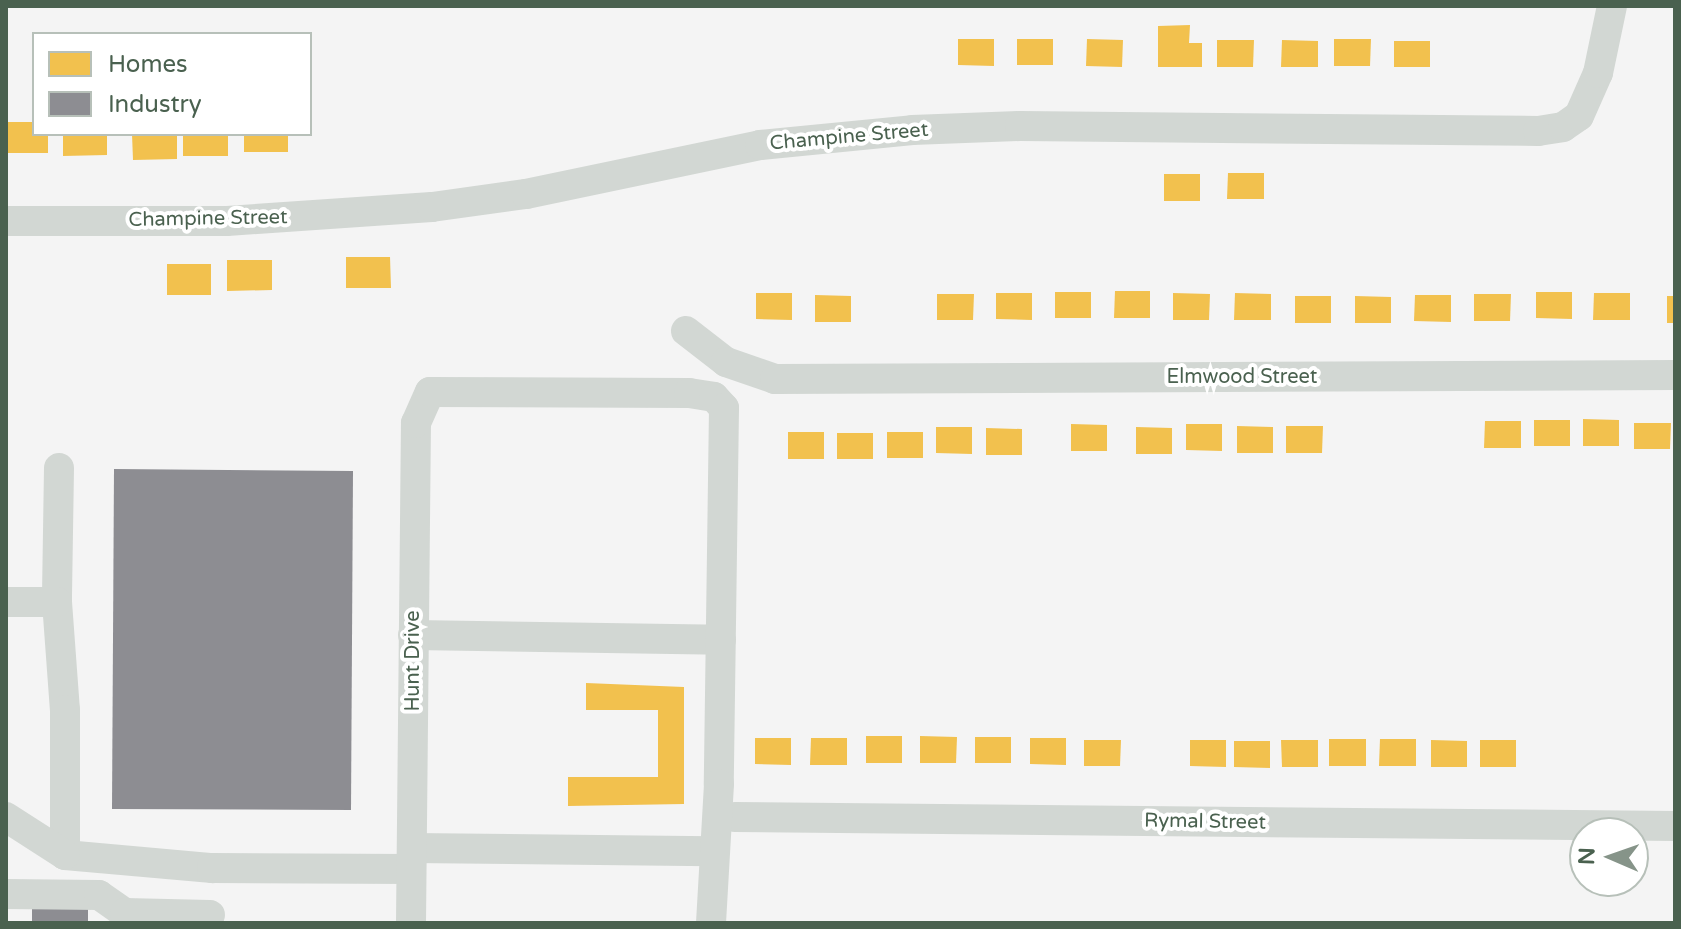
<!DOCTYPE html>
<html>
<head>
<meta charset="utf-8">
<style>
  body { margin:0 }
  #map { position:relative; width:1681px; height:929px; overflow:hidden; background:#f4f4f4; font-family:"Varela Round",sans-serif }
  div>[style] { position:absolute }
  [style*='--x'] { left:calc(var(--x)*1px); top:calc(var(--y)*1px); width:calc(var(--w)*1px); rotate:calc(var(--a)*1deg) }
  .homes>* { inset:0; background:#f2c14e }
  .industry>* { inset:0; background:#8d8d92 }
  .minor>* { height:30px; margin:-15px; padding:0 15px; transform-origin:15px; border-radius:15px; background:#d2d7d3 }
  span { translate:-50% -50%; white-space:nowrap; text-align:center; line-height:1.15; -webkit-text-stroke:8px #fff; paint-order:stroke }
  .street-label { font-size:20px; color:#4a614f }
  .frame { position:absolute; inset:0; border:8px solid #4a614f; pointer-events:none }
  .legend { position:absolute; left:32px; top:32px; width:280px; height:104px; box-sizing:border-box; background:#fff; border:2px solid #b7c0b9; margin:0; padding:10px 14px; list-style:none; font-size:24px; color:#4a614f }
  .legend li { display:flex; align-items:center; gap:16px; height:40px }
  .legend b { width:40px; border:2px solid #b7c0b9 }
  .north { position:absolute; left:1569px; top:817px; width:80px; height:80px; box-sizing:border-box; background:#fff; border:2px solid #b7c0b9; border-radius:50%; rotate:272deg; font-size:22px; font-weight:700; line-height:32px; text-align:center; color:#4a614f }
  .north::after { content:''; display:block; margin:auto; width:28px; height:36px; background:#869489; clip-path:polygon(50% 0,100% 100%,50% 72%,0 100%) }
</style>
</head>
<body>
<div id="map">
  <div class="homes">
    <i style="clip-path:polygon(1190px 25px,1189px 43px,1202px 43px,1202px 67px,1158px 67px,1158px 26px)"></i>
    <i style="clip-path:polygon(958px 39px,994px 39px,994px 66px,958px 65px)"></i>
    <i style="clip-path:polygon(1017px 39px,1053px 39px,1053px 65px,1017px 65px)"></i>
    <i style="clip-path:polygon(1087px 39px,1123px 40px,1122px 67px,1086px 66px)"></i>
    <i style="clip-path:polygon(1334px 39px,1371px 39px,1370px 66px,1334px 66px)"></i>
    <i style="clip-path:polygon(1217px 40px,1254px 40px,1253px 67px,1217px 67px)"></i>
    <i style="clip-path:polygon(1282px 40px,1318px 41px,1318px 67px,1281px 67px)"></i>
    <i style="clip-path:polygon(1394px 41px,1430px 41px,1430px 67px,1394px 67px)"></i>
    <i style="clip-path:polygon(6px 122px,34px 122px,34px 134px,48px 134px,48px 153px,6px 153px)"></i>
    <i style="clip-path:polygon(63px 134px,107px 134px,107px 155px,63px 156px)"></i>
    <i style="clip-path:polygon(132px 134px,177px 134px,177px 159px,133px 160px)"></i>
    <i style="clip-path:polygon(183px 134px,228px 134px,228px 156px,183px 156px)"></i>
    <i style="clip-path:polygon(244px 134px,288px 134px,288px 152px,244px 152px)"></i>
    <i style="clip-path:polygon(1228px 173px,1264px 173px,1264px 199px,1227px 199px)"></i>
    <i style="clip-path:polygon(1164px 174px,1200px 174px,1200px 201px,1164px 201px)"></i>
    <i style="clip-path:polygon(346px 257px,390px 257px,391px 288px,346px 288px)"></i>
    <i style="clip-path:polygon(227px 260px,272px 260px,272px 290px,227px 291px)"></i>
    <i style="clip-path:polygon(167px 264px,211px 264px,211px 295px,167px 295px)"></i>
    <i style="clip-path:polygon(1115px 291px,1150px 291px,1150px 318px,1114px 318px)"></i>
    <i style="clip-path:polygon(1055px 292px,1091px 292px,1091px 318px,1055px 318px)"></i>
    <i style="clip-path:polygon(1536px 292px,1572px 292px,1572px 319px,1536px 318px)"></i>
    <i style="clip-path:polygon(756px 293px,792px 293px,792px 320px,756px 319px)"></i>
    <i style="clip-path:polygon(996px 293px,1032px 293px,1032px 320px,996px 319px)"></i>
    <i style="clip-path:polygon(1173px 293px,1210px 294px,1209px 320px,1173px 320px)"></i>
    <i style="clip-path:polygon(1235px 293px,1271px 294px,1271px 320px,1234px 320px)"></i>
    <i style="clip-path:polygon(1594px 293px,1630px 293px,1630px 320px,1593px 320px)"></i>
    <i style="clip-path:polygon(937px 294px,974px 294px,973px 320px,937px 320px)"></i>
    <i style="clip-path:polygon(1474px 294px,1511px 294px,1510px 321px,1474px 321px)"></i>
    <i style="clip-path:polygon(815px 295px,851px 296px,851px 322px,815px 322px)"></i>
    <i style="clip-path:polygon(1415px 295px,1451px 295px,1451px 322px,1414px 321px)"></i>
    <i style="clip-path:polygon(1295px 296px,1331px 296px,1331px 323px,1295px 323px)"></i>
    <i style="clip-path:polygon(1355px 296px,1391px 297px,1391px 323px,1355px 323px)"></i>
    <i style="clip-path:polygon(1667px 296px,1675px 296px,1675px 323px,1667px 323px)"></i>
    <i style="clip-path:polygon(1583px 419px,1619px 420px,1619px 446px,1583px 446px)"></i>
    <i style="clip-path:polygon(1534px 420px,1570px 420px,1570px 446px,1534px 446px)"></i>
    <i style="clip-path:polygon(1485px 421px,1521px 421px,1521px 448px,1484px 448px)"></i>
    <i style="clip-path:polygon(1634px 423px,1671px 423px,1670px 449px,1634px 449px)"></i>
    <i style="clip-path:polygon(1071px 424px,1107px 425px,1107px 451px,1071px 451px)"></i>
    <i style="clip-path:polygon(1186px 424px,1222px 424px,1222px 451px,1186px 450px)"></i>
    <i style="clip-path:polygon(1237px 426px,1273px 427px,1273px 453px,1237px 453px)"></i>
    <i style="clip-path:polygon(1286px 426px,1323px 426px,1322px 453px,1286px 453px)"></i>
    <i style="clip-path:polygon(936px 427px,972px 427px,972px 454px,936px 453px)"></i>
    <i style="clip-path:polygon(1136px 427px,1172px 428px,1172px 454px,1136px 454px)"></i>
    <i style="clip-path:polygon(986px 428px,1022px 429px,1022px 455px,986px 455px)"></i>
    <i style="clip-path:polygon(788px 432px,824px 432px,824px 459px,788px 459px)"></i>
    <i style="clip-path:polygon(887px 432px,923px 432px,923px 458px,887px 458px)"></i>
    <i style="clip-path:polygon(837px 433px,873px 433px,873px 459px,837px 459px)"></i>
    <i style="clip-path:polygon(586px 683px,684px 687px,684px 804px,568px 806px,568px 777px,658px 777px,658px 710px,586px 710px)"></i>
    <i style="clip-path:polygon(866px 736px,902px 736px,902px 763px,866px 763px)"></i>
    <i style="clip-path:polygon(920px 736px,957px 737px,956px 763px,920px 763px)"></i>
    <i style="clip-path:polygon(975px 737px,1011px 737px,1011px 763px,975px 763px)"></i>
    <i style="clip-path:polygon(755px 738px,791px 738px,791px 765px,755px 764px)"></i>
    <i style="clip-path:polygon(811px 738px,847px 738px,847px 765px,810px 765px)"></i>
    <i style="clip-path:polygon(1030px 738px,1066px 738px,1066px 765px,1030px 764px)"></i>
    <i style="clip-path:polygon(1329px 739px,1366px 739px,1366px 766px,1329px 766px)"></i>
    <i style="clip-path:polygon(1380px 739px,1416px 739px,1416px 766px,1379px 766px)"></i>
    <i style="clip-path:polygon(1084px 740px,1121px 740px,1120px 766px,1084px 766px)"></i>
    <i style="clip-path:polygon(1190px 740px,1226px 740px,1226px 767px,1190px 766px)"></i>
    <i style="clip-path:polygon(1281px 740px,1318px 740px,1318px 767px,1282px 767px)"></i>
    <i style="clip-path:polygon(1431px 740px,1467px 741px,1467px 767px,1431px 767px)"></i>
    <i style="clip-path:polygon(1480px 740px,1516px 740px,1516px 767px,1480px 767px)"></i>
    <i style="clip-path:polygon(1234px 741px,1270px 741px,1270px 768px,1234px 767px)"></i>
  </div>
  <div class="industry">
    <i style="clip-path:polygon(114px 469px,353px 471px,351px 810px,112px 809px)"></i>
    <i style="clip-path:polygon(32px 908px,88px 908px,88px 923px,32px 923px)"></i>
  </div>
  <div class="minor">
    <i style="--x:6;--y:221;--w:221;--a:0"></i>
    <i style="--x:227;--y:221;--w:205;--a:-3.9"></i>
    <i style="--x:432;--y:207;--w:95;--a:-7.9"></i>
    <i style="--x:526;--y:194;--w:239;--a:-11.8"></i>
    <i style="--x:760;--y:145;--w:153;--a:-5.6"></i>
    <i style="--x:912;--y:130;--w:108;--a:-2.1"></i>
    <i style="--x:1020;--y:126;--w:518;--a:0.55"></i>
    <i style="--x:1538;--y:131;--w:25;--a:-9"></i>
    <i style="--x:1563;--y:127;--w:19;--a:-35"></i>
    <i style="--x:1579;--y:116;--w:47;--a:-66.2"></i>
    <i style="--x:1598;--y:73;--w:68;--a:-78.2"></i>
    <i style="--x:686;--y:331;--w:51;--a:37.8"></i>
    <i style="--x:726;--y:362;--w:52;--a:19.1"></i>
    <i style="--x:775;--y:379;--w:900;--a:-0.25"></i>
    <i style="--x:59;--y:468;--w:134;--a:90.9"></i>
    <i style="--x:57;--y:602;--w:108;--a:85.8"></i>
    <i style="--x:65;--y:710;--w:145;--a:90"></i>
    <i style="--x:65;--y:855;--w:148;--a:5.1"></i>
    <i style="--x:212;--y:868;--w:198;--a:0.3"></i>
    <i style="--x:6;--y:602;--w:51;--a:0"></i>
    <i style="--x:413;--y:635;--w:308;--a:0.9"></i>
    <i style="--x:6;--y:817;--w:70;--a:32.8"></i>
    <i style="--x:735;--y:817;--w:940;--a:0.55"></i>
    <i style="--x:412;--y:848;--w:300;--a:0.6"></i>
    <i style="--x:6;--y:894;--w:93;--a:0.6"></i>
    <i style="--x:99;--y:895;--w:32;--a:35"></i>
    <i style="--x:125;--y:913;--w:85;--a:1.3"></i>
    <i style="--x:411;--y:923;--w:500;--a:-89.43"></i>
    <i style="--x:416;--y:423;--w:34;--a:-66"></i>
    <i style="--x:430;--y:392;--w:259;--a:0.2"></i>
    <i style="--x:689;--y:393;--w:25;--a:9"></i>
    <i style="--x:714;--y:397;--w:15;--a:48"></i>
    <i style="--x:724;--y:408;--w:376;--a:90.8"></i>
    <i style="--x:719;--y:784;--w:139;--a:93.3"></i>
  </div>
  <div class="street-label">
    <span style="left:849px;top:137px;rotate:-5deg">Champine Street</span>
    <span style="left:208px;top:219px;rotate:-1deg">Champine Street</span>
    <span style="left:1242px;top:377px">Elmwood Street</span>
    <span style="left:413px;top:661px;rotate:-90deg">Hunt Drive</span>
    <span style="left:1205px;top:822px;rotate:1deg">Rymal Street</span>
  </div>
  <div class="frame"></div>
  <ul class="legend">
  <li><b style="height:22px;background:#f2c14e"></b>Homes</li>
  <li><b style="height:22px;background:#8d8d92"></b>Industry</li>
  </ul>
  <div class="north">N</div>
</div>
</body>
</html>
